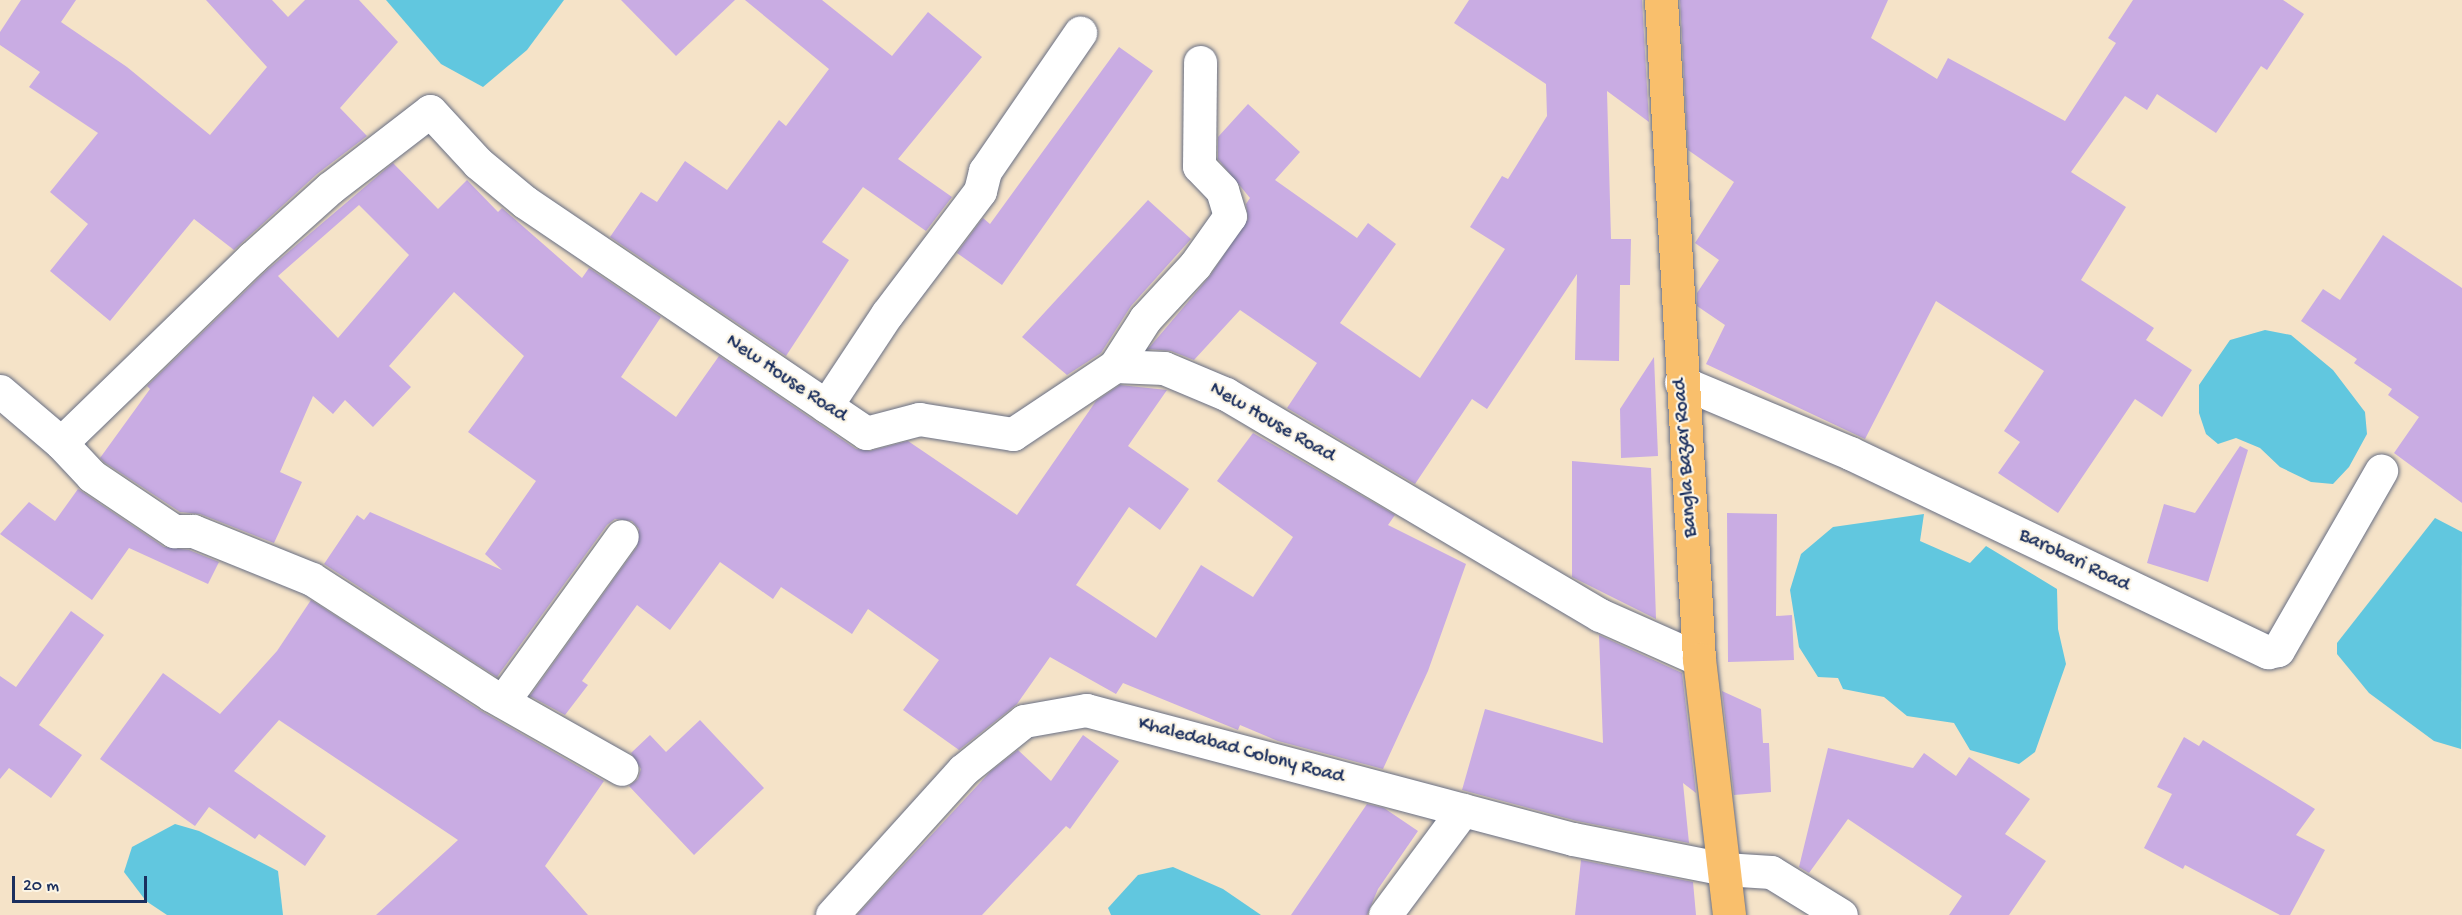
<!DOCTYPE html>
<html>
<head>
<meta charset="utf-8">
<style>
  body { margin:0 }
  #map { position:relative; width:2462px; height:915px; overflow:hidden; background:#f5e3c8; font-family:"Gochi Hand",sans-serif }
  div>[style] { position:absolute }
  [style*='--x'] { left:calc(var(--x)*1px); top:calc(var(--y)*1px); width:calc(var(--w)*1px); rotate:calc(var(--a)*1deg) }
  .water>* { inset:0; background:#61c7df }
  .building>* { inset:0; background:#c9ace3 }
  .roads { filter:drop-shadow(0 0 2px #676e83) drop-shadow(0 0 2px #676e83) }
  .street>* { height:33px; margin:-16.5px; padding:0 16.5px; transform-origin:16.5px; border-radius:16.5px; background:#fff }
  .primary>* { height:33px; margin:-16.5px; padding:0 16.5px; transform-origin:16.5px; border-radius:16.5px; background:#f9bf6c }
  span { translate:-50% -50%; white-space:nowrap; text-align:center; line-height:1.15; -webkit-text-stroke:4.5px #fcf5e5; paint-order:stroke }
  .street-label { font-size:20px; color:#1b2f5e }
  .scale { position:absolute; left:12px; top:876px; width:135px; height:27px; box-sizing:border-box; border:3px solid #1b2f5e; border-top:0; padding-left:8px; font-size:18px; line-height:21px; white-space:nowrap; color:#1b2f5e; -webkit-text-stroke:4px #fcf5e5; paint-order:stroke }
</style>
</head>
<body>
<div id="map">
  <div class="water">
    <i style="clip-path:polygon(386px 0,564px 0,527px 50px,483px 87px,441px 64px)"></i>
    <i style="clip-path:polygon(2265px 330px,2291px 335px,2333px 370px,2365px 412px,2367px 434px,2349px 467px,2333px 484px,2311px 482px,2280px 467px,2260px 448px,2236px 438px,2218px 444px,2206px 434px,2199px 413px,2199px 385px,2230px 340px)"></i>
    <i style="clip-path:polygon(1924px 514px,1920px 541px,1970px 563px,1986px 546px,2057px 589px,2058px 629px,2066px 664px,2035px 752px,2019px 764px,1970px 750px,1954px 723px,1907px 716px,1884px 697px,1843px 689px,1838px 678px,1818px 677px,1799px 647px,1790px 590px,1801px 554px,1833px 527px)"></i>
    <i style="clip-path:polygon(2435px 518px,2462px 532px,2461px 749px,2434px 741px,2369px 693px,2337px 654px,2337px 643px)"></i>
    <i style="clip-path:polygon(175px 824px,199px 831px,278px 871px,283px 915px,167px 915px,146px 901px,124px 872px,132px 847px)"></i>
    <i style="clip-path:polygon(1173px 867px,1223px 889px,1261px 915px,1111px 915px,1108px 908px,1138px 875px)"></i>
  </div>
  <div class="building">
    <i style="clip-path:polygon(21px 0,76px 0,61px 22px,127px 67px,210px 135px,267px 67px,206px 0,272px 0,288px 17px,305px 0,359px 0,398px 42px,340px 108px,367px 136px,317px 174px,234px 250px,194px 219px,110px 321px,50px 271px,88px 224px,50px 192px,98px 133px,29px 87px,40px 72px,0 45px,0 32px)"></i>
    <i style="clip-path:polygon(621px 0,735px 0,676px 56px)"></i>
    <i style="clip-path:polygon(745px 0,822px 0,892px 56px,928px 12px,982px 57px,898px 159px,952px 197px,926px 231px,863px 187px,822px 242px,849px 260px,786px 356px,610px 237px,641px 192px,657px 202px,685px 161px,727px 190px,779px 120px,786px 126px,829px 69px)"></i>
    <i style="clip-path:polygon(1469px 0,1642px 0,1649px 122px,1607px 91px,1611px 239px,1631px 239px,1630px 285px,1620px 285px,1619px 361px,1575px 360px,1577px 274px,1487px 409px,1472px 399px,1415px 484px,1287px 408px,1317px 363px,1240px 310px,1194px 360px,1171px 351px,1148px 349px,1210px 276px,1248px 219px,1246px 204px,1250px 198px,1218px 159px,1218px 137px,1248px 104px,1300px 152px,1275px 180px,1357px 238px,1368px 223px,1396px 244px,1340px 323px,1420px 378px,1505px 249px,1470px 227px,1502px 176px,1508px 179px,1547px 116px,1546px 84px,1454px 23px)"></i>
    <i style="clip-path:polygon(1680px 0,1888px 0,1871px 38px,1937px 79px,1948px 58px,2065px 121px,2116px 43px,2108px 38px,2133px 0,2283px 0,2304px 14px,2267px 70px,2261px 66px,2216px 133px,2157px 94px,2147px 110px,2125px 96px,2071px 172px,2126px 207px,2081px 280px,2154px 328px,2146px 340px,2192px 370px,2162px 417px,2135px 399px,2058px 513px,1998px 473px,2020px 442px,2004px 431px,2044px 371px,1936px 301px,1865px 439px,1706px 364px,1725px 325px,1697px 306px,1697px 293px,1719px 260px,1695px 243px,1734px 182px,1688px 150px)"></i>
    <i style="clip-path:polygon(1119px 47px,1153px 71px,1002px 285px,957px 253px,983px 218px,990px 224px)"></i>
    <i style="clip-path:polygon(evenodd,393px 163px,438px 209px,467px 180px,498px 212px,502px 208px,582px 278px,589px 268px,661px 317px,621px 377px,676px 417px,719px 356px,856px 449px,870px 451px,908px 441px,1017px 515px,1096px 401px,1120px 385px,1167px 390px,1128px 446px,1189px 489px,1160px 530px,1129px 507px,1076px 585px,1156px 638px,1201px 565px,1253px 597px,1293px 537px,1217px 481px,1253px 433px,1395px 515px,1388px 525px,1466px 564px,1428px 671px,1383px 769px,1278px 741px,1240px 725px,1238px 730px,1123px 683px,1116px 694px,1050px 657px,1017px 704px,959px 750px,903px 710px,939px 660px,868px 609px,852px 634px,781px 587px,773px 599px,720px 562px,670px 630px,637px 605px,582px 681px,588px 685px,565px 715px,530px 696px,637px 547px,639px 529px,632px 521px,615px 519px,607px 525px,497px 677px,324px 564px,357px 515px,364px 520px,370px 512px,502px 570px,485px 554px,536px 481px,468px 432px,524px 356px,454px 292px,389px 366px,411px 387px,373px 427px,345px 400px,333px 414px,313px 396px,280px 472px,302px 482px,274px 543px,200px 514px,180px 512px,104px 462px,100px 458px,150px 389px,147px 386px,266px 271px,393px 163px,359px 205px,409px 255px,338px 338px,278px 276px,359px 205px)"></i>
    <i style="clip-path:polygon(1148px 200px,1191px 239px,1131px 306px,1101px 353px,1067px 375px,1022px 337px)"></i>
    <i style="clip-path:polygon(2383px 235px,2462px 288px,2462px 503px,2394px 453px,2419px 417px,2388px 395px,2392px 389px,2354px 363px,2357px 359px,2301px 321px,2323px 289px,2340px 300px)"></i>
    <i style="clip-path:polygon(1654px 357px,1658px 456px,1621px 458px,1620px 409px)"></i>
    <i style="clip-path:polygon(2240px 446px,2248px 450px,2208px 582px,2147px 563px,2164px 504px,2195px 513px)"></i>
    <i style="clip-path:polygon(1572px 461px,1651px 468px,1656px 619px,1572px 577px)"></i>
    <i style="clip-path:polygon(78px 489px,164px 547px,189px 550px,219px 562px,208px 584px,129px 548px,92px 600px,0 534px,29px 502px,55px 521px)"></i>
    <i style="clip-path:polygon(1727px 513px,1777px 514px,1776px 616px,1792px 615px,1794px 660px,1728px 662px)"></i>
    <i style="clip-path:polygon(311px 600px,481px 711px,604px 781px,545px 866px,588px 915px,376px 915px,458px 840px,279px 720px,234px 771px,326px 836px,305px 866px,259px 834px,255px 839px,209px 807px,195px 826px,100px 759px,163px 673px,220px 714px,277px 651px)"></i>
    <i style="clip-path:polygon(71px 611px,104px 635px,39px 725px,82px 755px,51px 798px,9px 768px,0 779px,0 676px,16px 687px)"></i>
    <i style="clip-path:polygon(1599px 635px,1682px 673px,1696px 793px,1683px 783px,1689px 843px,1577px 821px,1462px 790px,1485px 709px,1603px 743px)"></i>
    <i style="clip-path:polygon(1722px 691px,1761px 709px,1763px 743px,1769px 743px,1771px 792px,1734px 795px)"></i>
    <i style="clip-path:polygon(700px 720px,764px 788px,694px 855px,629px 786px,638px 779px,641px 769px,631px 753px,650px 735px,666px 752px)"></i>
    <i style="clip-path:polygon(1083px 735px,1119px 761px,1070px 829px,1066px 826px,982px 915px,857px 915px,990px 772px,1018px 750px,1051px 781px)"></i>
    <i style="clip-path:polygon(2184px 737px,2199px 746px,2203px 740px,2315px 809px,2296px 835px,2325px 850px,2290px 915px,2280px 915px,2185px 865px,2183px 869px,2144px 848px,2172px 794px,2157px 787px)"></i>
    <i style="clip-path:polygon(1828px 748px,1913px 768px,1924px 753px,1956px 776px,1969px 757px,2030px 799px,2005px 834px,2046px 861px,2009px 915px,1949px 915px,1962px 896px,1848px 819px,1809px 873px,1799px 867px)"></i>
    <i style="clip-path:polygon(1367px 804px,1384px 808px,1418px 831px,1378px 889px,1367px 915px,1291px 915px)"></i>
    <i style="clip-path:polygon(1581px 860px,1693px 882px,1696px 915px,1575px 915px)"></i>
  </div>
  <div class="roads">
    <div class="street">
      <i style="--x:1115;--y:366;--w:56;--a:-57.4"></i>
      <i style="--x:1145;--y:319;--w:74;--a:-47.2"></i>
      <i style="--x:1195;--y:265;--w:60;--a:-54.5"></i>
      <i style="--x:1230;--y:216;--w:27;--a:-107"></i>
      <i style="--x:1222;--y:190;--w:33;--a:-134"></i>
      <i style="--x:1199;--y:166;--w:104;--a:-89.4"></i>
      <i style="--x:1681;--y:382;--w:183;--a:22.8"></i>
      <i style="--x:1850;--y:453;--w:463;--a:25.5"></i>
      <i style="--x:2268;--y:652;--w:10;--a:-11"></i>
      <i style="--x:2278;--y:650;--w:207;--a:-60.1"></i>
      <i style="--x:0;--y:391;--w:80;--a:40.4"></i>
      <i style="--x:61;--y:443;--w:267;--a:-44.1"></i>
      <i style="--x:253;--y:257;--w:103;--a:-41.9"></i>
      <i style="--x:330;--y:188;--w:126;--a:-37.6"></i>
      <i style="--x:430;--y:111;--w:71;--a:47.3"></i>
      <i style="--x:478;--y:163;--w:61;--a:39.7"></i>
      <i style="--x:525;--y:202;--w:412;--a:34.1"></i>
      <i style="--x:866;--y:433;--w:55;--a:-14.8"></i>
      <i style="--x:919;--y:419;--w:95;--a:9.1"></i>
      <i style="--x:1013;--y:434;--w:123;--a:-33.7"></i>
      <i style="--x:1115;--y:366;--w:49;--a:2.3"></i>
      <i style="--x:1164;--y:368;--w:67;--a:22.8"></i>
      <i style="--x:1226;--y:394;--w:434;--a:30.6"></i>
      <i style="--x:1600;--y:615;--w:108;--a:24"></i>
      <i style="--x:826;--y:406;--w:110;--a:-56.5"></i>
      <i style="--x:887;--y:314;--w:154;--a:-52.9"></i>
      <i style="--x:980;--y:191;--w:21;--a:-76"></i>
      <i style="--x:985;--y:171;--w:168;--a:-55.5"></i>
      <i style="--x:61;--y:443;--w:45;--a:46.8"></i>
      <i style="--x:92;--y:476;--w:99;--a:33.9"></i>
      <i style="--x:174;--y:531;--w:19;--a:0"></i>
      <i style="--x:193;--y:531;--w:128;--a:22"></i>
      <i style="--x:312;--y:579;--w:213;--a:32.9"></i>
      <i style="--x:491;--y:695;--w:150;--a:29.5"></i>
      <i style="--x:503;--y:701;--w:203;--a:-54.2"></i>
      <i style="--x:832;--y:915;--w:195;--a:-47.9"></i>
      <i style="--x:963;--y:770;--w:78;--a:-38.8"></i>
      <i style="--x:1024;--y:721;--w:63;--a:-10.1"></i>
      <i style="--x:1086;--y:710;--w:504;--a:14.84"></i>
      <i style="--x:1573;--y:839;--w:154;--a:11.2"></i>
      <i style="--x:1724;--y:869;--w:47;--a:3.7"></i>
      <i style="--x:1771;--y:872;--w:82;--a:31.6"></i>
      <i style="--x:1385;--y:915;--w:131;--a:-53.4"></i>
    </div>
    <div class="primary">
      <i style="--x:1661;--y:0;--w:660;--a:86.7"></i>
      <i style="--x:1699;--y:659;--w:258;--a:83.3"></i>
    </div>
  </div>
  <div class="street-label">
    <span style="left:786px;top:379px;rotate:34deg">New House Road</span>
    <span style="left:1272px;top:423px;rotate:30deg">New House Road</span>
    <span style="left:1686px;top:458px;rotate:-94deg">Bangla Bazar Road</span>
    <span style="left:2074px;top:561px;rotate:26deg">Barobari Road</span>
    <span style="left:1241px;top:751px;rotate:15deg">Khaledabad Colony Road</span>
  </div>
  <div class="scale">20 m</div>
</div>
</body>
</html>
